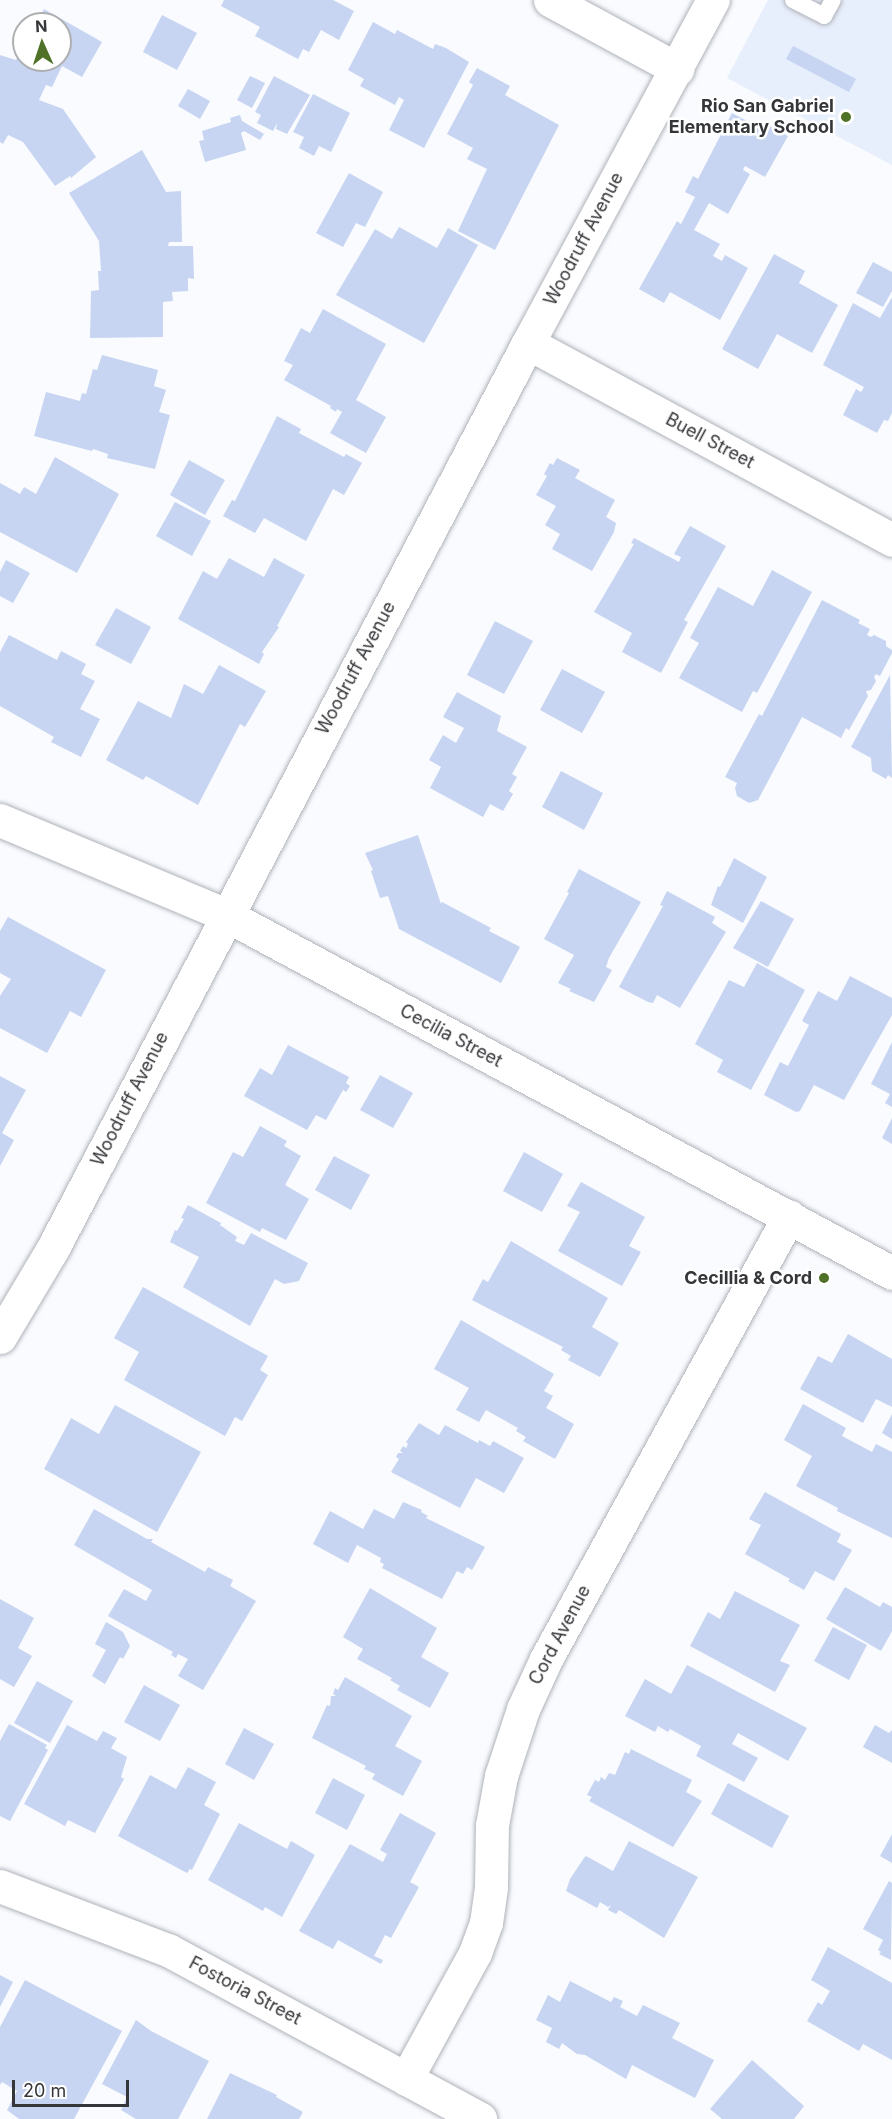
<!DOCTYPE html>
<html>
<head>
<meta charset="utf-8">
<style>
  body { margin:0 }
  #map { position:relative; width:892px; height:2119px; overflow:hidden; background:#f9fbff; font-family:Inter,sans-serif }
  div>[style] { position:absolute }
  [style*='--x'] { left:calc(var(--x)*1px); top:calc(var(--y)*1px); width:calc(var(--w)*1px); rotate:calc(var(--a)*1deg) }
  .built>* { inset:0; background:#e7eefc }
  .building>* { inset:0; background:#c7d5f2 }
  .roads { filter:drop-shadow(0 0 2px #afb2b9) drop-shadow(0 0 2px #afb2b9) }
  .service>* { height:16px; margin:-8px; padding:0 8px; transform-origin:8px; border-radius:8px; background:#fff }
  .minor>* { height:33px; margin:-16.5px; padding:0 16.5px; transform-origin:16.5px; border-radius:16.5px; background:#fff }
  .tertiary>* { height:33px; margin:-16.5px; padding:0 16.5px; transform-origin:16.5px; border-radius:16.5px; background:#fff }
  .dots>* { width:16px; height:16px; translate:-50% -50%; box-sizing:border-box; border:3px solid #fff; border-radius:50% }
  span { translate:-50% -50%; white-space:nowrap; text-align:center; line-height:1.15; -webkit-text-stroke:5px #fff; paint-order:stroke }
  .poi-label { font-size:18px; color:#353639; font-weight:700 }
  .right { translate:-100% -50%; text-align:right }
  .street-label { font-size:18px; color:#353639 }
  .north { position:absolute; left:12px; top:12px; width:60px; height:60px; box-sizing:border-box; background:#fff; border:2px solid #aeafb0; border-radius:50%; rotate:357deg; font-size:16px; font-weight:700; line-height:24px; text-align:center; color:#353639 }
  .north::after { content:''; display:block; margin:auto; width:21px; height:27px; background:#507128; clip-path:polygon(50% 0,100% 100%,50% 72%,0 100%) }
  .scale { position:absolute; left:12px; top:2080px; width:117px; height:27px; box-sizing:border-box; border:3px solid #353639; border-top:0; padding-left:8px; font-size:18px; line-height:21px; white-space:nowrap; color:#353639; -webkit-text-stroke:4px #fff; paint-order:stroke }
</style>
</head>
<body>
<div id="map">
  <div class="built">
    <i style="clip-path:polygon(768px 0,892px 0,892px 165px,727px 78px)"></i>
  </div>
  <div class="building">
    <i style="clip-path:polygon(224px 0,333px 0,354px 11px,339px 40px,321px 30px,309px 52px,303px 49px,298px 59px,255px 36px,260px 27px,221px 6px)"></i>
    <i style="clip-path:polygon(44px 9px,102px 42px,82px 77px,62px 66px,52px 87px,46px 85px,39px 100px,63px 109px,96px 157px,71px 178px,70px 176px,55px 186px,23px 142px,8px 135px,3px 144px,0 142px,0 55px,16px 60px,24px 44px,24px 60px,60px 60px,60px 24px,36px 24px)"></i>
    <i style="clip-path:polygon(162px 15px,197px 33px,177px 70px,143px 52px)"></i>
    <i style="clip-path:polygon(373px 22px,395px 34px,397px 30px,433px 49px,435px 44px,446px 48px,469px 62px,424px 148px,389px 130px,404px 100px,399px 97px,395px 105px,360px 86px,364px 79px,348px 70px)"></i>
    <i style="clip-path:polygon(793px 46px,856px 79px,849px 92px,786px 59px)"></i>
    <i style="clip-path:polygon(477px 68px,510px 86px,505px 95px,559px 125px,495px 250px,458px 231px,487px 169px,467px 159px,473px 148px,447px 134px,473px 85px,469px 82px)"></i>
    <i style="clip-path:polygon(250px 76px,265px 83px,252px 108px,237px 100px)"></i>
    <i style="clip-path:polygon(274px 76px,310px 95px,287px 134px,276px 129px,277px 123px,273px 131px,257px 123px,261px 115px,255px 112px)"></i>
    <i style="clip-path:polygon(188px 89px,210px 101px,200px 119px,178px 106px)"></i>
    <i style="clip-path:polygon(313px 94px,350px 113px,331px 152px,319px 146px,314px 156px,299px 148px,304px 137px,293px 132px)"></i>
    <i style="clip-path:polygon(732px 113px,764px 130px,767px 124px,772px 127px,774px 123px,784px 129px,782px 133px,788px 136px,765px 177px,745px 166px,743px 170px,750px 174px,728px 214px,709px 203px,694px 230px,720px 244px,713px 256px,722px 261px,725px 255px,748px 268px,720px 320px,670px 292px,664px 303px,639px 289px,677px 221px,681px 224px,695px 197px,685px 192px,693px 176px,698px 179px)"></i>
    <i style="clip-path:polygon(240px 115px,242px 121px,264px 134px,260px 140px,244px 131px,241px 133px,246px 150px,205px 162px,199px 141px,204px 140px,202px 131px,231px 122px,230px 118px)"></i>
    <i style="clip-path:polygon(142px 150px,166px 192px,181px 191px,182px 242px,169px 242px,168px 246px,193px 246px,194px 279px,188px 278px,188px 291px,172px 292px,173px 301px,163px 302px,163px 337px,90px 338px,91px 291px,99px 290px,98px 271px,101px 271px,99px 241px,69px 193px)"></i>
    <i style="clip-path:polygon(349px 173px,383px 192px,365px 227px,356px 223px,343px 247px,316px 233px)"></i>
    <i style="clip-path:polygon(399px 227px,437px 248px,448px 228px,478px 245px,424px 343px,336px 295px,375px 229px,392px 239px)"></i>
    <i style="clip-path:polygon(774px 254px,805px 271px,799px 283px,838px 305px,812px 353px,777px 334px,758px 369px,722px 349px)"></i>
    <i style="clip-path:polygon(873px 262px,892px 272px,892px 291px,883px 307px,856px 293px)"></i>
    <i style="clip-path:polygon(892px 297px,892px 413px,888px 421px,884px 420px,877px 433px,843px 415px,856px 389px,861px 392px,864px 387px,823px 365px,853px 303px,880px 318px)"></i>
    <i style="clip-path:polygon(323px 309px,386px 344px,356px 400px,386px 417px,366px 453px,330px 433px,342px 412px,337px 409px,336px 412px,330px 408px,331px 406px,284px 380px,293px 365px,284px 361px,301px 328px,310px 333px)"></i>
    <i style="clip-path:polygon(102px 355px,158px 370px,154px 386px,166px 390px,159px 412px,170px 415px,155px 469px,107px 458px,108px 454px,93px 449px,92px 451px,34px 436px,46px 392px,80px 401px,82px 393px,86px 394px,93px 369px,97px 370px)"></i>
    <i style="clip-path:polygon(277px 416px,301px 429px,299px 433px,344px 457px,346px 454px,362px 463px,344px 495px,333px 489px,306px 541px,264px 518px,255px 533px,223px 516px,232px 500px,235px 501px)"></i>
    <i style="clip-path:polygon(55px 457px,119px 494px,77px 573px,0 532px,0 483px,20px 494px,24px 487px,36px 494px)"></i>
    <i style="clip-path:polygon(557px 458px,580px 470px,575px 478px,615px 500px,606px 517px,616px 523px,614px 532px,592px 571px,552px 549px,560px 534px,545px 525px,556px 506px,536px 495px,547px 476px,544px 474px,550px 463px,553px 465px)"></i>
    <i style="clip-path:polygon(189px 460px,225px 480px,205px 515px,170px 495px)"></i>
    <i style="clip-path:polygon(175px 502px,211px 521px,192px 556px,156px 536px)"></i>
    <i style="clip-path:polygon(690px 526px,726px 546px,684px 620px,688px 622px,661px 673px,622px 652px,632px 633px,594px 612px,634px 544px,631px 543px,634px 538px,679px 562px,681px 557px,674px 554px)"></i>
    <i style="clip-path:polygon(229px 558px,264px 577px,274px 558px,305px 575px,277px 626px,279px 627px,262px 652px,264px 654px,259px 664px,178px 619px,203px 571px,217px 579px)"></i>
    <i style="clip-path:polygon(6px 560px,30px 573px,13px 603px,0 596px,0 572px)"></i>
    <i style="clip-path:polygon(772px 570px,812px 592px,757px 693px,753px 691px,742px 712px,679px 678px,699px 643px,690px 638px,718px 587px,753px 606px)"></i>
    <i style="clip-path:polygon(822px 600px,860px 620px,858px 623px,870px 629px,867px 635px,871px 637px,874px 635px,886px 641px,886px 646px,892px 650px,892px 653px,880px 676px,876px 674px,874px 677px,876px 681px,871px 690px,866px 691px,868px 696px,849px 730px,846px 728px,841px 738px,802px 717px,758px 800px,749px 803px,737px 796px,735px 788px,737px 783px,725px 777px,759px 714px,762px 716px)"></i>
    <i style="clip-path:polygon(116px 608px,151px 627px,131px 664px,95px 645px)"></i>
    <i style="clip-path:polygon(495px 621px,533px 641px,504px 694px,467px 675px)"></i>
    <i style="clip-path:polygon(9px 635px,57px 660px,61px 651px,86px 664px,81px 674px,95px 681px,80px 709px,100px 719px,81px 757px,51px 742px,54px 737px,0 706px,0 652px)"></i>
    <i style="clip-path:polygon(219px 665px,266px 691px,245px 727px,240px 724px,198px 805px,146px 776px,143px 780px,106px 760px,138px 701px,171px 718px,184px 684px,203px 694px)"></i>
    <i style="clip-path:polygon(562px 669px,605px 692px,582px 733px,540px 710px)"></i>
    <i style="clip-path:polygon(890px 675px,892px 778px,888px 775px,886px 779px,872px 771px,871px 758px,851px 747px)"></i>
    <i style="clip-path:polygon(457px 692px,501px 716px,497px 731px,527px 747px,512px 774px,517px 777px,509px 791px,513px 794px,503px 811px,490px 804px,483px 817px,430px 788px,441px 767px,429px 760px,443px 735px,456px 743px,464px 728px,443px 717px)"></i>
    <i style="clip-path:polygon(561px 771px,603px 793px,584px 830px,542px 807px)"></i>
    <i style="clip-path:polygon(418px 835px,441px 904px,442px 902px,491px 928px,489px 931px,520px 947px,501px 983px,399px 929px,388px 896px,380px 898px,371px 871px,373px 870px,365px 853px)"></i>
    <i style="clip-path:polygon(734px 858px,767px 877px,743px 923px,711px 905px,718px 886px,720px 887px)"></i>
    <i style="clip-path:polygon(579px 869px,641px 902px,609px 958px,606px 967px,612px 970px,594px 1002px,569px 991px,571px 989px,558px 983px,574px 955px,544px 939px,569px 893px,567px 892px)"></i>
    <i style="clip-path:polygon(667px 891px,715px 917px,712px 923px,726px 932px,680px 1008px,657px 995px,653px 1003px,648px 1002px,619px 987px,663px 906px,660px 905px)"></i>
    <i style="clip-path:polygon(761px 901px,794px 919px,768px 967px,733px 948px)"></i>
    <i style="clip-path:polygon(8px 917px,106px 970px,81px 1017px,70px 1011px,47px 1053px,0 1028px,0 996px,11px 979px,0 973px,0 931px)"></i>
    <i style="clip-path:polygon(757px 963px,805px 990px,751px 1090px,717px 1072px,723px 1060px,695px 1044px,729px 980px,744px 987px)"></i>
    <i style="clip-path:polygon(850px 976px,892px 998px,892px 1015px,844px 1100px,814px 1085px,800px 1111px,796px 1112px,764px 1095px,780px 1062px,788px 1066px,809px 1025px,802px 1021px,818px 991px,837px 1001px)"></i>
    <i style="clip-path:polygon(892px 1042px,892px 1107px,885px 1103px,890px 1094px,871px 1084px)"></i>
    <i style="clip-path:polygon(288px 1045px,349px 1077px,346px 1083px,350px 1086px,346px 1092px,343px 1090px,326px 1120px,316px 1115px,307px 1130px,244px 1096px,260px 1068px,272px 1075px)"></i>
    <i style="clip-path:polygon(380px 1075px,413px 1093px,393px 1128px,360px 1110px)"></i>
    <i style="clip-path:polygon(0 1076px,26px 1090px,2px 1133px,14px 1140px,0 1166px)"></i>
    <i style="clip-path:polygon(892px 1118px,892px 1144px,882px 1138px)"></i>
    <i style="clip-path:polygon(260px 1126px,287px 1141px,284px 1146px,301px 1156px,285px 1185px,309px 1199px,286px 1240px,262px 1228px,260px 1232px,206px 1203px,233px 1152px,243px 1157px)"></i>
    <i style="clip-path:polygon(524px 1152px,563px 1174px,542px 1212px,503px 1191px)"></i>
    <i style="clip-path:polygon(334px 1156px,370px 1175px,351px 1210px,315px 1190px)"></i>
    <i style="clip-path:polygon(581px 1182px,645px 1217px,629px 1246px,641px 1252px,622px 1286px,558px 1251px,580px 1212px,567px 1206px)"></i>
    <i style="clip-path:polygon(188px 1205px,221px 1223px,220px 1225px,237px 1237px,235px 1241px,244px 1245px,251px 1233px,308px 1263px,299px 1281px,284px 1284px,275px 1279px,250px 1326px,183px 1287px,199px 1257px,170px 1242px,175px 1230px,177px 1231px,184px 1219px,181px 1218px)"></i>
    <i style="clip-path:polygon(511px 1241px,608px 1298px,592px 1327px,619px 1343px,600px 1377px,568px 1360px,571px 1356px,561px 1350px,563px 1347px,472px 1300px,483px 1279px,488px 1282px)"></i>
    <i style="clip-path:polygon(143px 1287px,268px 1356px,260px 1370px,268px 1375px,242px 1421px,235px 1417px,225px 1436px,124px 1380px,139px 1352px,114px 1338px)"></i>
    <i style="clip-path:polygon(461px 1320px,554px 1374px,544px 1391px,553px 1396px,546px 1408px,574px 1424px,555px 1459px,523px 1441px,526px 1437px,516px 1431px,518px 1428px,486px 1410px,479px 1422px,456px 1410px,469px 1388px,434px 1369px)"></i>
    <i style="clip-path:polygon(848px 1334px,892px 1359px,892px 1407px,876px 1399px,863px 1423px,800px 1389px,818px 1356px,832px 1363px)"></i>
    <i style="clip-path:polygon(803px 1404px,846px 1428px,842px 1436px,872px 1452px,876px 1444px,892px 1452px,892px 1538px,837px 1511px,838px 1508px,796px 1486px,812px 1456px,784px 1440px)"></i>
    <i style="clip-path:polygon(115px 1405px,201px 1452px,157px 1532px,44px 1469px,71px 1418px,99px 1434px)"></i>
    <i style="clip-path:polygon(892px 1414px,892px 1439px,882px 1433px)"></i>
    <i style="clip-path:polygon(419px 1423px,439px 1435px,445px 1425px,478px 1443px,479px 1440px,490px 1446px,493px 1441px,524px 1458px,504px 1493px,476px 1478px,460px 1508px,391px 1472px,399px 1459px,396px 1457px,398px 1453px,403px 1453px,400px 1451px,403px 1446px,406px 1448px,408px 1444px,406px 1442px)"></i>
    <i style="clip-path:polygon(765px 1492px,841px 1534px,837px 1542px,852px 1550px,834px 1581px,815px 1571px,804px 1590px,788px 1581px,790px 1579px,745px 1554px,761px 1525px,749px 1519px)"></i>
    <i style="clip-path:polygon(403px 1502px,422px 1510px,421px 1512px,428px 1516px,426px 1518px,485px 1547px,472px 1570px,467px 1567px,463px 1574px,457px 1571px,442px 1599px,382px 1568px,384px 1564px,380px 1562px,381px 1558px,357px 1545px,348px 1563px,313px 1544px,330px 1511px,363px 1529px,374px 1509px,394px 1519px)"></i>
    <i style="clip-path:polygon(94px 1509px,147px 1539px,153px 1539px,151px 1542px,205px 1572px,208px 1567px,233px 1580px,230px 1586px,256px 1601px,203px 1690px,178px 1676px,188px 1659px,178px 1654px,176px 1658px,171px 1655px,173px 1652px,108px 1616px,124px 1589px,146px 1601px,152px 1590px,74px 1545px)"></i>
    <i style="clip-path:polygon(845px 1587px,880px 1607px,883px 1602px,892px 1607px,892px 1631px,881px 1651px,826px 1619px)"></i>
    <i style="clip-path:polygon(370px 1588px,437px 1628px,421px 1657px,449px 1673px,430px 1708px,397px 1690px,400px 1686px,390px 1680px,392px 1678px,357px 1659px,363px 1649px,343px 1637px)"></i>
    <i style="clip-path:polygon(735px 1591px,800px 1625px,780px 1661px,790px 1665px,775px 1692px,690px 1646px,708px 1612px,720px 1619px)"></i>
    <i style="clip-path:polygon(0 1599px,34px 1618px,18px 1648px,32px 1656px,14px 1687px,0 1679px)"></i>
    <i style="clip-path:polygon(106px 1622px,123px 1632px,130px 1646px,123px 1659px,120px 1657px,105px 1684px,92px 1676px,106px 1650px,95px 1644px)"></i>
    <i style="clip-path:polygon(833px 1627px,867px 1645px,849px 1680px,814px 1661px)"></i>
    <i style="clip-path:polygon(687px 1665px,807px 1728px,788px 1761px,738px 1733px,732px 1744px,758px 1758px,744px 1782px,696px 1756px,701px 1746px,670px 1729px,668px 1732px,658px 1726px,655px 1732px,625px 1716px,645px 1679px,671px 1694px)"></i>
    <i style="clip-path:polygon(345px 1677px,412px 1716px,395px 1746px,422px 1761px,403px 1796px,372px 1779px,375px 1774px,364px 1769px,366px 1766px,312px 1738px,327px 1705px,330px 1706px,331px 1696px,336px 1696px,333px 1694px,335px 1688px,338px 1690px)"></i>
    <i style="clip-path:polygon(37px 1681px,73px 1701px,50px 1743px,14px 1723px)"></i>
    <i style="clip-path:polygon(144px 1685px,180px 1705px,160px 1741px,124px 1722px)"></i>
    <i style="clip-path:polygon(9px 1724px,47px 1745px,45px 1748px,48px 1750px,10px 1821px,0 1816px,0 1741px)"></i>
    <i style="clip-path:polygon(67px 1725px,97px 1741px,103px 1731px,117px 1738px,111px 1748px,127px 1757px,121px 1777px,124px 1779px,95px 1833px,68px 1820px,65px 1826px,24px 1804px)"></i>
    <i style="clip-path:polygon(875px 1725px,889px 1733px,892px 1730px,892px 1763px,863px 1747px)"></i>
    <i style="clip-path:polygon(244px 1728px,274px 1744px,254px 1780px,225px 1764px)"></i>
    <i style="clip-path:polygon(631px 1749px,692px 1780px,686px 1792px,702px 1801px,673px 1847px,589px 1801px,592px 1797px,587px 1795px,595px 1780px,599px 1782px,601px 1777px,605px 1780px,609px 1773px,615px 1775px,625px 1752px,629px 1754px)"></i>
    <i style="clip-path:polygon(188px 1767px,216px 1782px,204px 1805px,220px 1814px,192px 1870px,190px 1869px,187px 1873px,118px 1836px,150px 1775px,176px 1789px)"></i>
    <i style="clip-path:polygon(333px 1778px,365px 1795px,347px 1830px,315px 1813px)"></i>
    <i style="clip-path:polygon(728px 1783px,789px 1816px,772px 1848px,711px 1814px)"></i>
    <i style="clip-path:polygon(400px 1813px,436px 1833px,410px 1882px,419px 1887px,391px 1938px,385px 1935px,374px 1956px,383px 1960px,381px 1964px,338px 1940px,333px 1949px,299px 1931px,350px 1844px,383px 1862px,387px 1854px,380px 1850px)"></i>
    <i style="clip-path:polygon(239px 1823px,287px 1849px,291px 1841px,315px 1855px,282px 1917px,265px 1907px,263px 1911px,208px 1880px)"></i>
    <i style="clip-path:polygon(892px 1834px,892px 1863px,880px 1856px)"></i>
    <i style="clip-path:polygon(629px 1841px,698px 1877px,664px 1938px,619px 1910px,616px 1914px,608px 1910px,611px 1905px,608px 1907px,600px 1902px,597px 1908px,566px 1891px,570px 1879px,584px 1858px,586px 1856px,613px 1871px)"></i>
    <i style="clip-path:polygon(889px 1881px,892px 1883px,891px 1960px,879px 1954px,881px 1952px,878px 1950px,883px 1940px,863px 1929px)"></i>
    <i style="clip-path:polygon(828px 1947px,892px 1983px,892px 2060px,863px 2044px,859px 2051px,807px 2021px,818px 2002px,822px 2005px,830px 1991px,811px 1980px)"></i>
    <i style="clip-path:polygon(0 1975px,13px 1982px,0 2007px)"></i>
    <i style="clip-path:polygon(25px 1980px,122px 2031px,74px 2119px,19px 2119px,7px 2110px,17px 2091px,2px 2082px,0 2085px,0 2027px)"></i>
    <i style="clip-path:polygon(570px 1981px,611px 2002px,614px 1997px,623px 2001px,620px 2007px,637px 2016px,643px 2005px,680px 2023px,672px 2038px,714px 2060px,695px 2098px,632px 2065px,626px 2079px,585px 2055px,577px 2054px,562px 2043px,559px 2049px,546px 2042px,552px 2028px,536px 2020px,548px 1995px,560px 2002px)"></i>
    <i style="clip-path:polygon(136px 2020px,151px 2031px,209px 2061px,178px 2119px,136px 2119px,121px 2110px,127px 2097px,102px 2084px)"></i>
    <i style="clip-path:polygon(752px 2060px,804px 2106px,794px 2119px,722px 2119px,710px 2109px)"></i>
    <i style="clip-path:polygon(230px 2073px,277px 2095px,276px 2097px,303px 2112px,299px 2119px,207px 2119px)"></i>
  </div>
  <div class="roads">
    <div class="service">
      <i style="--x:793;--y:0;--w:35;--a:27"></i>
      <i style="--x:824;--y:16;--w:18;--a:-61"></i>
    </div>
    <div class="minor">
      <i style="--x:550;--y:0;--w:145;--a:28.5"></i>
      <i style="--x:528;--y:343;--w:414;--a:28.4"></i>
      <i style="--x:0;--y:1886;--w:180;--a:20.9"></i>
      <i style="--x:168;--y:1950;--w:355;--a:28.4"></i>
      <i style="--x:406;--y:2079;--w:144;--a:-61.3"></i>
      <i style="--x:475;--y:1953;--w:32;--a:-70"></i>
      <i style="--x:486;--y:1923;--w:36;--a:-82"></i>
      <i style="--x:491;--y:1887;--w:62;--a:-89.1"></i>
      <i style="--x:492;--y:1825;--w:50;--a:-79.6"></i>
      <i style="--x:501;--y:1776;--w:71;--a:-71.8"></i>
      <i style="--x:523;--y:1709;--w:55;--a:-65.3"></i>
      <i style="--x:546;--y:1659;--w:505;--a:-61.25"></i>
    </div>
    <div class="tertiary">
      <i style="--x:0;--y:820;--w:245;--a:22.8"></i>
      <i style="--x:226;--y:915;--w:756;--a:28.26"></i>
      <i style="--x:0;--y:1337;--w:104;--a:-59.2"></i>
      <i style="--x:53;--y:1248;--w:1022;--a:-62.31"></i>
      <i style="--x:528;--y:343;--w:390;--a:-61.7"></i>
    </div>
  </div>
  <div class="dots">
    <i style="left:846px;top:117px;background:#507128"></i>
    <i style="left:824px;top:1278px;background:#507128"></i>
  </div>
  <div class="poi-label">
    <span class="right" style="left:834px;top:117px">Rio San Gabriel<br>Elementary School</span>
    <span class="right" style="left:812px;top:1278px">Cecillia &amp; Cord</span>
  </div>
  <div class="street-label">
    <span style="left:584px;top:239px;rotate:-62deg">Woodruff Avenue</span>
    <span style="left:710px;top:441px;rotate:28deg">Buell Street</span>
    <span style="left:356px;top:668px;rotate:-62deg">Woodruff Avenue</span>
    <span style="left:451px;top:1036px;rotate:28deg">Cecilia Street</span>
    <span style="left:130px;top:1099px;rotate:-63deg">Woodruff Avenue</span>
    <span style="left:560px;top:1635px;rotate:-62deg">Cord Avenue</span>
    <span style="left:245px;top:1991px;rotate:28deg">Fostoria Street</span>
  </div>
  <div class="north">N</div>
  <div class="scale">20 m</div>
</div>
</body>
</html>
